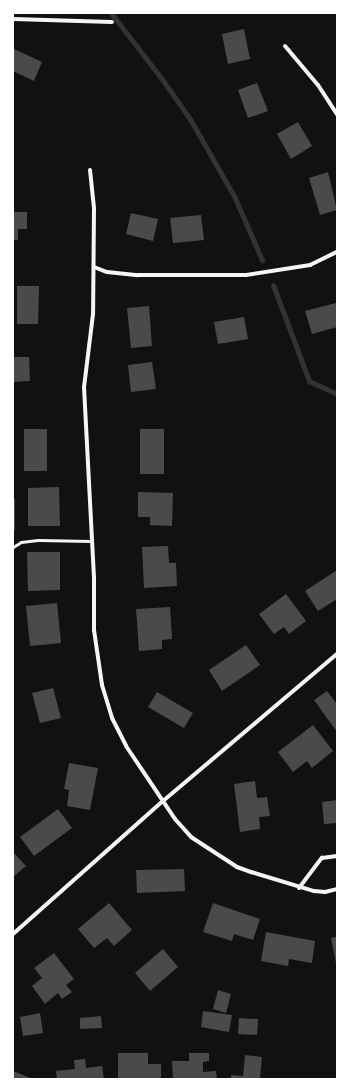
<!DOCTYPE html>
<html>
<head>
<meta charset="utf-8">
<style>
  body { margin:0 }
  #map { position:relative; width:350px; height:1092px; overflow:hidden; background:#111; font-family:"Titillium Web",sans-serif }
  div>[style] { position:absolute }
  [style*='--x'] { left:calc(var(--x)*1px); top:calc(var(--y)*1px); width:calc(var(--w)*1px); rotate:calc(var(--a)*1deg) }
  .stream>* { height:5px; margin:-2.5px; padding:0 2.5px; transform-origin:2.5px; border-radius:2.5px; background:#333 }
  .building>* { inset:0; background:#4a4a4a }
  .service>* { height:3px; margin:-1.5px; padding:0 1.5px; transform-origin:1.5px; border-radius:1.5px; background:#f5f5f5 }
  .minor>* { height:4px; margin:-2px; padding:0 2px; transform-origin:2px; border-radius:2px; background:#f5f5f5 }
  span { translate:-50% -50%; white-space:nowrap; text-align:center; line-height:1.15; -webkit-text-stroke:3px #fff; paint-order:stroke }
  .frame { position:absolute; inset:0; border:14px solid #fff; pointer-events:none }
</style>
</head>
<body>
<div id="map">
  <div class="stream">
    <i style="--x:111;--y:13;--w:83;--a:52.3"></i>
    <i style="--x:162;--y:79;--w:49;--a:55"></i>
    <i style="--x:190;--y:119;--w:91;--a:60.3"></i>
    <i style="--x:235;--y:198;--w:68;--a:66.5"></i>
    <i style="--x:273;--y:285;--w:103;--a:69.4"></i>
    <i style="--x:309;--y:381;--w:31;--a:25"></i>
  </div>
  <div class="building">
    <i style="clip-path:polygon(244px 29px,250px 59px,228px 64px,222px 34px)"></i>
    <i style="clip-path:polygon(14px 49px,42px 62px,34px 81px,13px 71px)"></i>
    <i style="clip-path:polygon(257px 83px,268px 111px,248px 118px,238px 90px)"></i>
    <i style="clip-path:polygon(298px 122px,312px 146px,291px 159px,277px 134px)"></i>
    <i style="clip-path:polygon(328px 172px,337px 210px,320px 215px,309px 178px)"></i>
    <i style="clip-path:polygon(13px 212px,27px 212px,27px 229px,18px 229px,18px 240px,13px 240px)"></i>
    <i style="clip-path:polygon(131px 213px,158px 219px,153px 241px,126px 234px)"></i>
    <i style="clip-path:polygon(201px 215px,204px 240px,173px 243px,170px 218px)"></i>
    <i style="clip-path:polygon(17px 286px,39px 286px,38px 324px,17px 324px)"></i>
    <i style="clip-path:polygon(336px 303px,337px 327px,312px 334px,305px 311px)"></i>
    <i style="clip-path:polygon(149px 306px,152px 346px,131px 348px,127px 308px)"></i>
    <i style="clip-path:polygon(244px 317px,248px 339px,218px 344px,214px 322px)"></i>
    <i style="clip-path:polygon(13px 357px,29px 357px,30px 381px,13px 382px)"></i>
    <i style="clip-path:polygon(152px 362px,156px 389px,131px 392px,128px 365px)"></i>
    <i style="clip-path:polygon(24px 429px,47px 429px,47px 471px,24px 471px)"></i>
    <i style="clip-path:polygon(140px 429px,164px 429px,164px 474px,140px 474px)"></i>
    <i style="clip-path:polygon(59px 487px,60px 526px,28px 526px,28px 488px)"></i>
    <i style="clip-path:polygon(138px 492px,173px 493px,172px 526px,150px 525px,150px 517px,138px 517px)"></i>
    <i style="clip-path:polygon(13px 499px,15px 499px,15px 530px,13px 530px)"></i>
    <i style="clip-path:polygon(168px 546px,169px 563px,176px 563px,177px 586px,144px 588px,142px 547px)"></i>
    <i style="clip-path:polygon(27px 552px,60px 552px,60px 590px,28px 591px)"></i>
    <i style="clip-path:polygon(337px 570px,337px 599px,318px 611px,305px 591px)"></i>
    <i style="clip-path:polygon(286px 594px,306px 621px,289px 634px,284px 627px,274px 634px,259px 614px)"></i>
    <i style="clip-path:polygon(57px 603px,61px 643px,30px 646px,26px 606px)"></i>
    <i style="clip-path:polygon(170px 607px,172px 639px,162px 640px,162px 649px,139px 651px,136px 609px)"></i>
    <i style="clip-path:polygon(246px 645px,260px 665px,222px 691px,209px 670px)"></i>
    <i style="clip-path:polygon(53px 688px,61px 718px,40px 723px,32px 693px)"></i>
    <i style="clip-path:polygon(327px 691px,337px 704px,337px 732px,314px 700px)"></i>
    <i style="clip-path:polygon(157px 692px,193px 713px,184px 728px,148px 707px)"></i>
    <i style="clip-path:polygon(313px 725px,333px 751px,312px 768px,307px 761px,293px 772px,278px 752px)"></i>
    <i style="clip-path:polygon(69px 763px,98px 768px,90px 810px,67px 806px,69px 790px,64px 789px)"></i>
    <i style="clip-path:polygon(255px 781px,257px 798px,267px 797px,270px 816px,259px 817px,260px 829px,240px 832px,234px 784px)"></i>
    <i style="clip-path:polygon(337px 800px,337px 823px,324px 824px,322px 802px)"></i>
    <i style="clip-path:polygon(58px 809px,72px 828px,34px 856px,20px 837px)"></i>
    <i style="clip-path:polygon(13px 852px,26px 866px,13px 877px)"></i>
    <i style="clip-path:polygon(184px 869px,185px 891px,137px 893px,136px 870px)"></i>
    <i style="clip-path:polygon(109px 903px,132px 930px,114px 946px,107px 938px,94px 948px,78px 929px)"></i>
    <i style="clip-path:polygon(213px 903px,260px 919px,253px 940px,234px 934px,232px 941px,203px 932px)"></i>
    <i style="clip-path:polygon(266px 932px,315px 941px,312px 963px,289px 959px,288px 966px,261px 961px)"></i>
    <i style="clip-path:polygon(337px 937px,337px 963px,336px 963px,331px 938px)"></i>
    <i style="clip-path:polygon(163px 949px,178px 967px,150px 991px,135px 973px)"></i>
    <i style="clip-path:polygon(54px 953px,74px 979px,66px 985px,72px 992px,62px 999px,58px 993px,45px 1004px,32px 986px,42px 978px,34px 968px)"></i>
    <i style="clip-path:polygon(218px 990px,231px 994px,226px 1013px,213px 1009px)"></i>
    <i style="clip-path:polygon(203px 1011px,232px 1015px,229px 1032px,201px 1027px)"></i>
    <i style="clip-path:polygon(40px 1013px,43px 1033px,23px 1036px,20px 1017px)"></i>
    <i style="clip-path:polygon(101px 1016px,102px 1028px,80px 1029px,80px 1018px)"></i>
    <i style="clip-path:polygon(239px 1018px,258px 1019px,257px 1035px,238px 1034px)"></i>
    <i style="clip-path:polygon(118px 1053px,148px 1053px,148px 1064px,161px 1064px,161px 1079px,118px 1079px)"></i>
    <i style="clip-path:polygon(189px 1053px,209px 1053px,209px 1061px,203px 1062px,203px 1072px,216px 1071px,217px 1079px,173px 1079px,172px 1061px,189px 1061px)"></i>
    <i style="clip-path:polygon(245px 1055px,262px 1057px,260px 1079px,231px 1079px,231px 1075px,243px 1076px)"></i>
    <i style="clip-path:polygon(85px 1059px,86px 1068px,102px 1066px,104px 1079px,57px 1079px,56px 1071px,75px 1069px,74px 1060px)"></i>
    <i style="clip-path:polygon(13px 1071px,33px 1079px,13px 1079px)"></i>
  </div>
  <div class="service">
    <i style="--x:13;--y:547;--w:9;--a:-32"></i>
    <i style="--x:21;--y:542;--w:17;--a:-7"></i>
    <i style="--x:38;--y:540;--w:53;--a:1.1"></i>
  </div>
  <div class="minor">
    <i style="--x:13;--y:19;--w:99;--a:1.7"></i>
    <i style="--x:285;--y:46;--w:51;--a:49.8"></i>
    <i style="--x:318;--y:85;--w:35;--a:57"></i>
    <i style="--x:90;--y:170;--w:38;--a:84"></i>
    <i style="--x:94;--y:208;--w:106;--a:90.5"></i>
    <i style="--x:93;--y:314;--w:74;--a:97"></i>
    <i style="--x:84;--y:387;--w:190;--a:87"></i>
    <i style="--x:94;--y:577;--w:53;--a:90"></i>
    <i style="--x:94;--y:630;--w:56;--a:81.7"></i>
    <i style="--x:102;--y:685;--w:34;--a:73"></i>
    <i style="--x:112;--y:718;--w:31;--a:63"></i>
    <i style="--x:126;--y:746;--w:88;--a:56.1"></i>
    <i style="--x:175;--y:819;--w:24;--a:48"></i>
    <i style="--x:191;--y:837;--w:55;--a:33.1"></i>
    <i style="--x:237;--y:867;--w:15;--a:20"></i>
    <i style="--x:251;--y:872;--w:66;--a:16.8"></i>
    <i style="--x:314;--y:891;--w:11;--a:5"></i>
    <i style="--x:325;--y:892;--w:12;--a:-14"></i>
    <i style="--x:94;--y:267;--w:14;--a:21"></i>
    <i style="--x:107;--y:272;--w:31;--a:6"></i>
    <i style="--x:138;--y:275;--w:108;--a:0"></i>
    <i style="--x:246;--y:275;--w:65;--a:-8.9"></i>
    <i style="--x:310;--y:265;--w:30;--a:-26"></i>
    <i style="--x:299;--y:888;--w:38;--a:-53"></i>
    <i style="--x:322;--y:858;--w:15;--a:-8"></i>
    <i style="--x:13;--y:934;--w:200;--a:-41.6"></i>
    <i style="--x:163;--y:801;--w:228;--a:-40.2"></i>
  </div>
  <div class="frame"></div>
</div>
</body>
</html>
